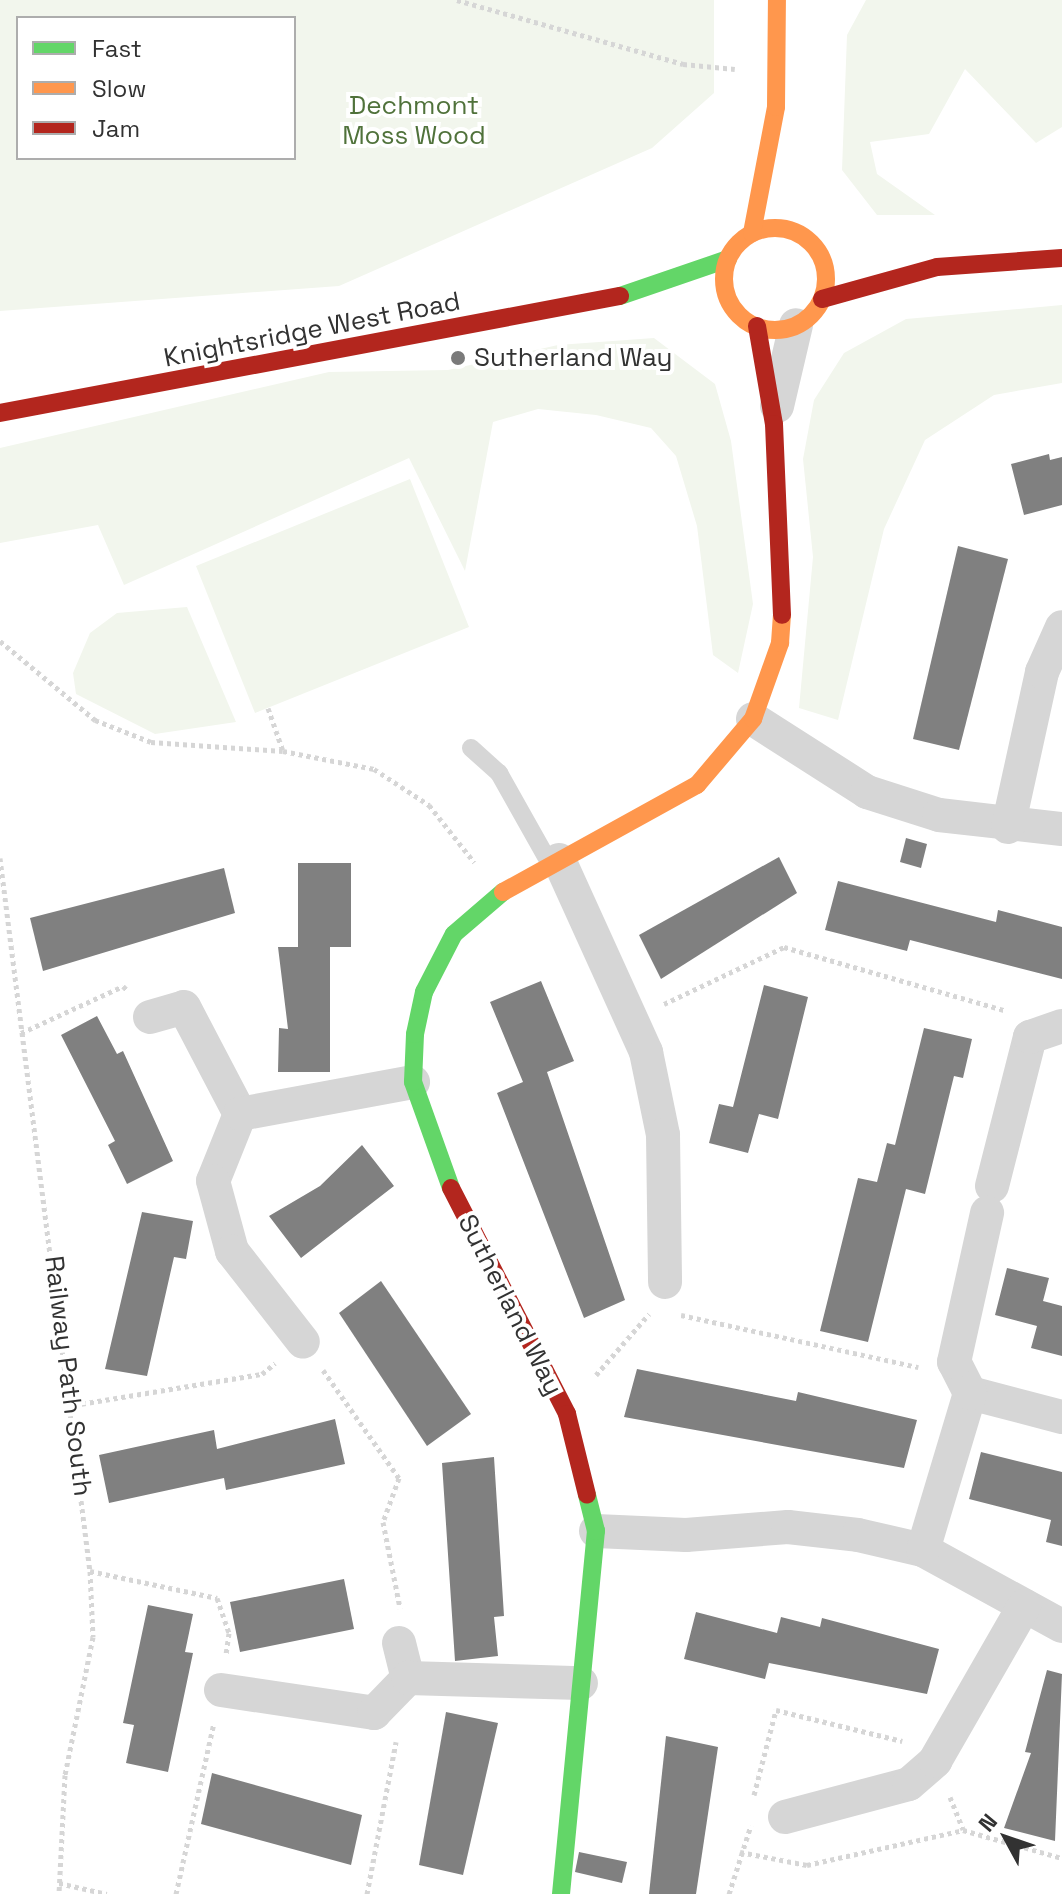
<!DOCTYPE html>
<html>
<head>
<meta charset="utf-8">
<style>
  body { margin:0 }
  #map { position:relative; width:1062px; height:1894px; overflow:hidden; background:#fff; font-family:"Space Grotesk",sans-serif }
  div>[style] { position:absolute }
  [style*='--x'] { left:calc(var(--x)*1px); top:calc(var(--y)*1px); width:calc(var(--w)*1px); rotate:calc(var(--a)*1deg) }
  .green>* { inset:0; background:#f2f6ed }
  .building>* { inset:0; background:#808080 }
  .path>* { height:5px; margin-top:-2.5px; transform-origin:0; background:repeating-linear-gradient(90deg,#d6d6d6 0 4px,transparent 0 8px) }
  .lane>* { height:18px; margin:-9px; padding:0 9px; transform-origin:9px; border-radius:9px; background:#d6d6d6 }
  .street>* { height:34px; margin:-17px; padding:0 17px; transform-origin:17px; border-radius:17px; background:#d6d6d6 }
  .fast>* { height:18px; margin:-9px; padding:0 9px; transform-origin:9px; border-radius:9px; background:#63d668 }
  .slow>* { height:18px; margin:-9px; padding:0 9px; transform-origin:9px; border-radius:9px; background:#ff974d }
  .slow>.ring { margin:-9px; padding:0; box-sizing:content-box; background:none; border:18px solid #ff974d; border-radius:50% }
  .jam>* { height:18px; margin:-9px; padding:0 9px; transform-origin:9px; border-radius:9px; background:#b3261e }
  .dots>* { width:22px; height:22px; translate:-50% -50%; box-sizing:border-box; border:4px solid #fff; border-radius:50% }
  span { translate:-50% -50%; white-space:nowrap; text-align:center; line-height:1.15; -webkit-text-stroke:8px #fff; paint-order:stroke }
  .park-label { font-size:26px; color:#50723b }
  .street-label { font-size:26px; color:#323232 }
  .poi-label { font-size:26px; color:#323232 }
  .left { translate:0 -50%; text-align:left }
  .legend { position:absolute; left:16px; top:16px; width:280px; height:144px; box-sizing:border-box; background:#fff; border:2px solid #adadad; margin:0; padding:10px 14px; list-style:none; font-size:24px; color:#323232 }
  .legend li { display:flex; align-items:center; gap:16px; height:40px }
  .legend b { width:40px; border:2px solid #adadad }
  .north { position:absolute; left:966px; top:1798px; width:80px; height:80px; -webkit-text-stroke:6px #fff; paint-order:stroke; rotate:310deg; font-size:22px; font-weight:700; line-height:32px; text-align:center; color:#323232 }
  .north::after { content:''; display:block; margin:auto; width:28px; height:36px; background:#323232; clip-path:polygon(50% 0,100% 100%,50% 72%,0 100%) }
</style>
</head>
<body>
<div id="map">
  <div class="green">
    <i style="clip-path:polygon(evenodd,0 0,714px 0,714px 93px,652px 148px,339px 286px,0 311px,0 0,18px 18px,294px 18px,294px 158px,18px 158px,18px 18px)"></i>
    <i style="clip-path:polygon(866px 0,1062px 0,1062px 127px,1036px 143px,965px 69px,929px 134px,870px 142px,877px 174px,935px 215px,877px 215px,842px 170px,847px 35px)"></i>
    <i style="clip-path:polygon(1062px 305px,1062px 383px,994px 395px,925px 440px,884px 529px,838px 720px,799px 708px,813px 557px,803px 459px,814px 400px,844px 353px,906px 319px)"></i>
    <i style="clip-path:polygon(654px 338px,715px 384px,731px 441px,753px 604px,738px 673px,713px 655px,697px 526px,676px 456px,651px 428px,596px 415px,538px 409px,493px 422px,465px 571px,409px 458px,124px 585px,98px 525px,0 543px,0 448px,329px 372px,448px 370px,558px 345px)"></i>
    <i style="clip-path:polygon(410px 479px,469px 627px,255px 713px,196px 566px)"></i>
    <i style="clip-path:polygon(187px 607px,236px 722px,155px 734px,76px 694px,73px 673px,90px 633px,117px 613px)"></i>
  </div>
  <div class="building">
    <i style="clip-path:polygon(1049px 454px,1050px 460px,1062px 457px,1062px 505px,1024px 515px,1011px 464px)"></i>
    <i style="clip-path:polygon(958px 546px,1008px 559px,959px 750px,913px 739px)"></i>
    <i style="clip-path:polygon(906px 838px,927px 844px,921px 868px,900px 862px)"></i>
    <i style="clip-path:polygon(779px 857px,797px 893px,661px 979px,639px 935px)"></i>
    <i style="clip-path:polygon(298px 863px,351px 863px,351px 947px,330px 947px,330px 1072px,278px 1072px,279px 1028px,288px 1029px,278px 947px,298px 947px)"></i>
    <i style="clip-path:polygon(224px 868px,235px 913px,43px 971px,30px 918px)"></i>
    <i style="clip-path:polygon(838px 881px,996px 922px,998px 910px,1062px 927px,1062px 979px,910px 940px,907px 951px,825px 930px)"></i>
    <i style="clip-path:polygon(541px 981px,574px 1061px,547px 1072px,625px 1300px,584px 1318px,497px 1093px,523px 1082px,490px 1002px)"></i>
    <i style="clip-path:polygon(764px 985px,808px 997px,778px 1119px,759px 1114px,748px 1153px,709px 1143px,719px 1104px,733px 1107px)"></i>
    <i style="clip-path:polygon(97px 1016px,117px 1054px,123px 1051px,173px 1161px,127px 1184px,108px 1145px,115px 1141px,61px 1035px)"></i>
    <i style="clip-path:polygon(924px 1028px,972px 1039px,963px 1078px,954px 1076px,925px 1194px,906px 1189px,868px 1342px,820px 1331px,858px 1178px,877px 1182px,887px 1143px,895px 1145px)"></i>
    <i style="clip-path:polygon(362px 1145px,394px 1186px,301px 1258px,269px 1216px,320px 1186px)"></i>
    <i style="clip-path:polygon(142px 1212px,193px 1221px,186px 1259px,174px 1257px,147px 1376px,105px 1369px)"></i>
    <i style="clip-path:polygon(1007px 1268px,1049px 1278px,1043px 1301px,1062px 1306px,1062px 1356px,1031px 1348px,1037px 1326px,995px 1315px)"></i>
    <i style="clip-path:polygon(381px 1281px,471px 1414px,427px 1446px,339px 1313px)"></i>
    <i style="clip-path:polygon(637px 1369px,796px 1401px,798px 1392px,917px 1420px,904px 1468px,624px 1417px)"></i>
    <i style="clip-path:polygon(335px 1419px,345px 1464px,226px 1490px,224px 1478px,109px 1503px,99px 1455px,214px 1430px,217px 1449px)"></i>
    <i style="clip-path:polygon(981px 1452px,1062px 1472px,1062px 1546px,1046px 1542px,1051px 1520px,969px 1499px)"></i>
    <i style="clip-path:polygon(494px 1457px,504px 1616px,494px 1617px,498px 1656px,455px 1661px,442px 1463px)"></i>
    <i style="clip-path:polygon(344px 1579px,354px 1629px,240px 1652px,230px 1602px)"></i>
    <i style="clip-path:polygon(148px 1605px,193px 1614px,185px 1652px,193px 1653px,168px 1772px,126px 1763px,134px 1725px,123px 1723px)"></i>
    <i style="clip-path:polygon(696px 1612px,777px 1633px,781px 1617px,820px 1627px,822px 1618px,939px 1649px,927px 1694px,769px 1663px,765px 1679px,684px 1659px)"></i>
    <i style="clip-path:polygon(1047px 1670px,1062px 1674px,1055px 1841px,1004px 1828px,1031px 1753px,1025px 1752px)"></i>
    <i style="clip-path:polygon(446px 1712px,498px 1723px,463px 1875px,419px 1865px)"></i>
    <i style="clip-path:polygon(666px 1736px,718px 1747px,696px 1894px,649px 1894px)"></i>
    <i style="clip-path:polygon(212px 1773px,362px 1815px,351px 1865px,201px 1824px)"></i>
    <i style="clip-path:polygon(579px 1852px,627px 1862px,622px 1883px,575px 1872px)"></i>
  </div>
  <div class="path">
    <i style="--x:457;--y:0;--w:235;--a:15.8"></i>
    <i style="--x:683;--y:64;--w:52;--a:5.5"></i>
    <i style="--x:0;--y:641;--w:124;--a:39.7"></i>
    <i style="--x:95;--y:720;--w:60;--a:21.4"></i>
    <i style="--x:151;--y:742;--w:132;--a:3.9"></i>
    <i style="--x:283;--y:751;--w:93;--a:11.2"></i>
    <i style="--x:374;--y:769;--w:66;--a:33.2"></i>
    <i style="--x:429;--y:805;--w:73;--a:51.7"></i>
    <i style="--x:268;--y:708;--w:46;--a:70.8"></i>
    <i style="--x:0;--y:858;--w:719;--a:82.81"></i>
    <i style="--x:90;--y:1571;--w:66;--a:87.4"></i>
    <i style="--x:93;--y:1637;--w:141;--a:101.5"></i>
    <i style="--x:65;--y:1775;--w:119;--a:92.9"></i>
    <i style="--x:664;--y:1004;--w:133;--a:-25.4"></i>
    <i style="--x:784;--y:947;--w:229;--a:16"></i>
    <i style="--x:21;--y:1033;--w:112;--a:-24.7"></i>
    <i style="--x:123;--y:986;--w:7;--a:45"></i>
    <i style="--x:681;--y:1315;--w:243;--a:12.4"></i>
    <i style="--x:323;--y:1370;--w:132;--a:54.9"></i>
    <i style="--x:399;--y:1478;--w:47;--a:110"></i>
    <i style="--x:383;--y:1522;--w:88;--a:78.8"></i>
    <i style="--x:596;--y:1375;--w:81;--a:-49"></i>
    <i style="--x:74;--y:1405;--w:191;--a:-9.4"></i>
    <i style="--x:262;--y:1374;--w:17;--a:-40"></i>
    <i style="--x:90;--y:1571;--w:130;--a:12"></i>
    <i style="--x:217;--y:1598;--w:37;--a:71"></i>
    <i style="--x:229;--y:1633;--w:21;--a:98"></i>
    <i style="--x:754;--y:1795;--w:88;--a:-75.5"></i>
    <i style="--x:776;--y:1710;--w:130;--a:13.8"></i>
    <i style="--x:950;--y:1797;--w:35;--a:68"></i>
    <i style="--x:740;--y:1852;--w:68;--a:11"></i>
    <i style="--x:807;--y:1865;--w:160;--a:-12.6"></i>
    <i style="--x:963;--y:1830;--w:103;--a:15.8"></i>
    <i style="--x:59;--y:1883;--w:49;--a:12.9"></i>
    <i style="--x:176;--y:1894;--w:175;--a:-77.5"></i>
    <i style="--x:367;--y:1894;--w:155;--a:-79.2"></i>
    <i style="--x:729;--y:1894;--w:72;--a:-72.3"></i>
  </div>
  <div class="lane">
    <i style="--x:471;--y:748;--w:38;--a:42"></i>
    <i style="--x:499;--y:773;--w:104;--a:60.7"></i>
  </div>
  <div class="street">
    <i style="--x:777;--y:406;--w:83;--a:-76.8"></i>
    <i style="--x:753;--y:719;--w:135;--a:32.6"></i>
    <i style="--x:867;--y:792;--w:76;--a:17.7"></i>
    <i style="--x:939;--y:815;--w:124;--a:6.5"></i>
    <i style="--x:1008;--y:827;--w:159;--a:-77.6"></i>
    <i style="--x:1042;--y:672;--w:49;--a:-66"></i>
    <i style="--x:559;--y:860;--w:211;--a:65.6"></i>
    <i style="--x:646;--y:1052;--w:85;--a:78.4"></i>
    <i style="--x:663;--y:1135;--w:147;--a:89.2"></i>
    <i style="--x:150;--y:1017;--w:35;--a:-16"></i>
    <i style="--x:184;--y:1007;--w:121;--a:62.4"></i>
    <i style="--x:240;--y:1114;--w:72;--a:111.9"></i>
    <i style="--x:213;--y:1181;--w:73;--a:74.8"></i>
    <i style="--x:232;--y:1251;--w:115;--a:52"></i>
    <i style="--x:240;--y:1114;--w:176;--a:-10.5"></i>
    <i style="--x:992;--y:1186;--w:154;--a:-75.7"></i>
    <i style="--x:1030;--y:1037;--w:34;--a:-19"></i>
    <i style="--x:970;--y:1393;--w:95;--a:14.6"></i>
    <i style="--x:596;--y:1531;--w:90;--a:2.5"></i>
    <i style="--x:686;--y:1535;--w:102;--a:-4.5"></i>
    <i style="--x:788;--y:1527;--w:70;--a:6.5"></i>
    <i style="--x:858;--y:1535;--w:67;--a:13"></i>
    <i style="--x:923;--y:1550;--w:158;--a:28.7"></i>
    <i style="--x:923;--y:1550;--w:164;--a:-73.3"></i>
    <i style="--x:970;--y:1393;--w:35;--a:-117"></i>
    <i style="--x:954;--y:1362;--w:153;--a:-77.5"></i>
    <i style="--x:399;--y:1643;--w:36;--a:76"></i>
    <i style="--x:221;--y:1690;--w:155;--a:8.5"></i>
    <i style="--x:374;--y:1713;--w:49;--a:-45.8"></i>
    <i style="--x:408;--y:1678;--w:173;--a:1.7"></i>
    <i style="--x:785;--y:1817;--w:128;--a:-14.9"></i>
    <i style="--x:909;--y:1784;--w:35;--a:-41"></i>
    <i style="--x:935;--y:1761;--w:179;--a:-60.1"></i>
  </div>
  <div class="fast">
    <i style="--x:620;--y:296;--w:114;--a:-18.9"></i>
    <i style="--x:451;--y:1188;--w:113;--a:-109.7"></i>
    <i style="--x:413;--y:1082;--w:48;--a:-87.6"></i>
    <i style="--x:415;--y:1034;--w:43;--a:-77.9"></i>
    <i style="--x:424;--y:992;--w:65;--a:-62.7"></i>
    <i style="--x:454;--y:934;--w:65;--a:-40.6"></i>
    <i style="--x:561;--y:1894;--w:365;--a:-84.5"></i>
    <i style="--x:596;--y:1531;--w:37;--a:-104"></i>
  </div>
  <div class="slow">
    <i class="ring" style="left:724px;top:228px;width:84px;height:84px"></i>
    <i style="--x:752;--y:233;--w:128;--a:-79.2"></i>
    <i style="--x:776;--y:107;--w:107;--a:-89.5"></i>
    <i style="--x:503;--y:892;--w:222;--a:-28.9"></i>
    <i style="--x:697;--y:785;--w:87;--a:-49.7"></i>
    <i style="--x:753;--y:719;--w:81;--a:-70.4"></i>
    <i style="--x:780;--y:643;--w:28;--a:-86"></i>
  </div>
  <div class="jam">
    <i style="--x:822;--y:299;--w:119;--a:-15.5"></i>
    <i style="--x:937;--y:267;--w:125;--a:-4.1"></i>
    <i style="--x:757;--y:326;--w:99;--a:80.2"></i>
    <i style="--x:774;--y:424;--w:191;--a:87.6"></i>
    <i style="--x:0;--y:413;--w:631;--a:-10.69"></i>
    <i style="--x:451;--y:1188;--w:254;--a:62.8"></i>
    <i style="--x:567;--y:1414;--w:83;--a:76.1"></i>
  </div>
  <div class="dots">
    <i style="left:458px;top:358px;background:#7a7a7a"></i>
  </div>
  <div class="park-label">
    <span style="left:414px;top:121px">Dechmont<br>Moss Wood</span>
  </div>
  <div class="street-label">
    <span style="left:312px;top:330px;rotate:-11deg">Knightsridge West Road</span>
    <span style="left:510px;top:1305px;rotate:63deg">Sutherland Way</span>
    <span style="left:68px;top:1376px;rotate:83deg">Railway Path South</span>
  </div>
  <div class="poi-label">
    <span class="left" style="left:474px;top:358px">Sutherland Way</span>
  </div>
  <ul class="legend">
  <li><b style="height:10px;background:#63d668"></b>Fast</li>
  <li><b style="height:10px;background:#ff974d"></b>Slow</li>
  <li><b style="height:10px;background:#b3261e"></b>Jam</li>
  </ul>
  <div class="north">N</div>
</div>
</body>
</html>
